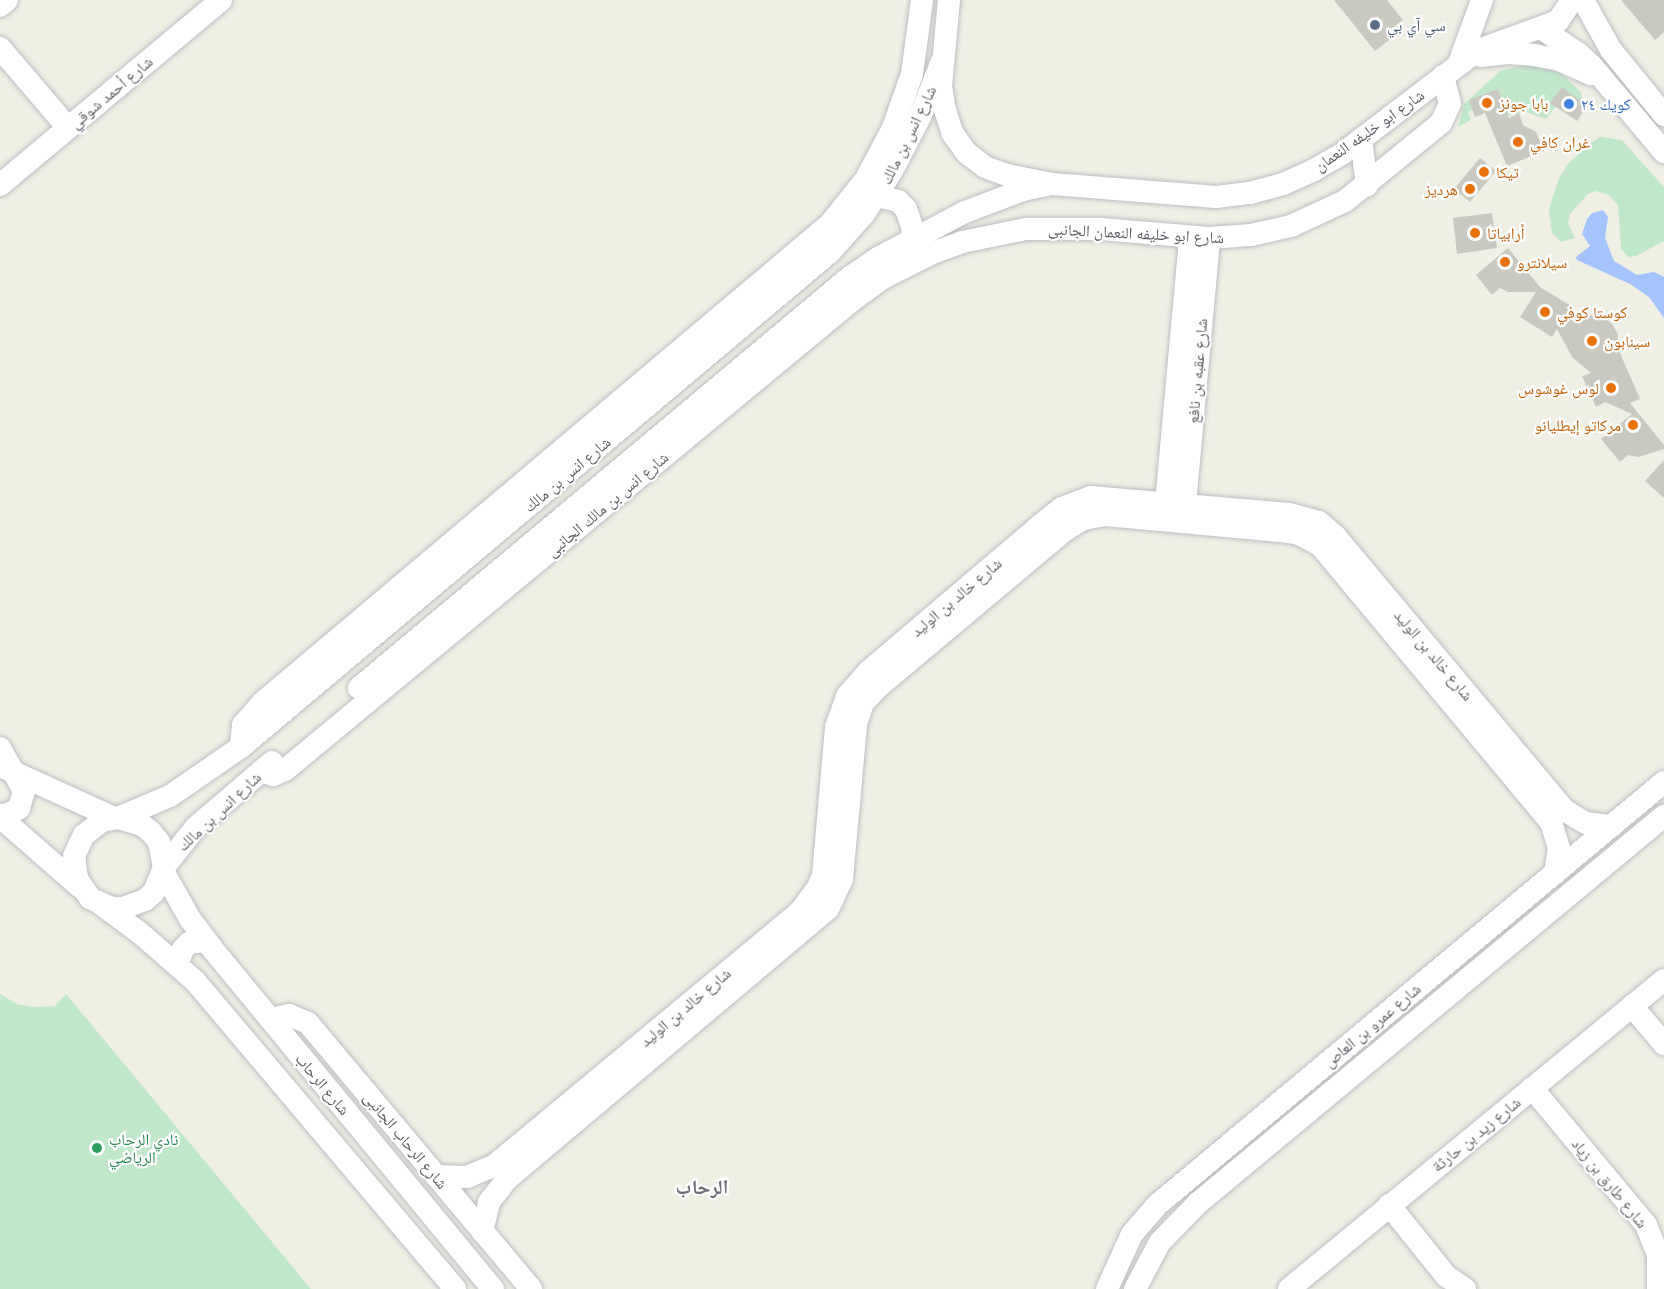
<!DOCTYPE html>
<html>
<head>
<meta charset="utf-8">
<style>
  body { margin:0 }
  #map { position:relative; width:1664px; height:1289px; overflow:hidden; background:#efefe4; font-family:Lato,"Noto Naskh Arabic",sans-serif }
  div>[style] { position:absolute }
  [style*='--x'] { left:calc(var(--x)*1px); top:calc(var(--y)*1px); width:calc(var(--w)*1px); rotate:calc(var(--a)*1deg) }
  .green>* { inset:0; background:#c1e7c9 }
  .water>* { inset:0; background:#a4c3ff }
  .building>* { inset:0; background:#cac9c1 }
  .roads { filter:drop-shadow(0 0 2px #bcbdc3) drop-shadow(0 0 2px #bcbdc3) }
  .minor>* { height:22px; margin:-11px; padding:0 11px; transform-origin:11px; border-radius:11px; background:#fff }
  .dots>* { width:16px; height:16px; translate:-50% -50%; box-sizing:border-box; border:3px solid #fff; border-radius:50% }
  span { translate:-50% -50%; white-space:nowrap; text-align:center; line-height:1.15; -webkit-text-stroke:4.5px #fff; paint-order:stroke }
  .service-label { font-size:16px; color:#4e5e75 }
  .left { translate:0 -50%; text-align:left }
  .street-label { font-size:16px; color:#5c5e65 }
  .food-label { font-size:16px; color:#c56008 }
  .right { translate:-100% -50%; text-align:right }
  .shop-label { font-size:16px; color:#366cbe }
  .leisure-label { font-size:16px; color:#27864d }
  .quarter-label { font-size:20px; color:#6d7077; font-weight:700 }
</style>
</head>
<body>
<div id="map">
  <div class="green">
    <i style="clip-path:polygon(1527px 64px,1551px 69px,1563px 75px,1581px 92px,1583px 106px,1562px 98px,1546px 119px,1526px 112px,1506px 116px,1498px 101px,1468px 112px,1471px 120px,1458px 127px,1464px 104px,1500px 71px)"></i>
    <i style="clip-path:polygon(1600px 137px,1622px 140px,1664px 187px,1664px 241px,1636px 256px,1628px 257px,1621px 249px,1618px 205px,1609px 195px,1595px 191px,1588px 194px,1570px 214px,1568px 223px,1575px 238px,1561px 242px,1552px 233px,1549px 209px,1559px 178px,1568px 164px,1592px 142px)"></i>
    <i style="clip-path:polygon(0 994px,17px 1004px,34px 1007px,55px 1006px,66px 994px,311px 1289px,0 1289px)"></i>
  </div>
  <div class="water">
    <i style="clip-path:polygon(1603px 210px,1608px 217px,1605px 238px,1614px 261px,1637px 275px,1654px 272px,1664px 277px,1664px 318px,1649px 297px,1630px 284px,1577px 260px,1576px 257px,1590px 246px,1582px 234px,1587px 219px,1592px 213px)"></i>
  </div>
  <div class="building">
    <i style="clip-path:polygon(1334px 0,1387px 0,1403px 20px,1388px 31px,1393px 37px,1375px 51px)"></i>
    <i style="clip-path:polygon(1621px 0,1664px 0,1664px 32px,1655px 40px)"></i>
    <i style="clip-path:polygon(1562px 87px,1587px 106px,1577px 121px,1550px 103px)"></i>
    <i style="clip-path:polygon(1498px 89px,1509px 118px,1519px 113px,1523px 125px,1536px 132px,1544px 151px,1507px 166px,1485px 113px,1475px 117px,1469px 100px)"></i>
    <i style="clip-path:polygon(1480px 158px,1496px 171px,1470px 202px,1454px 189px)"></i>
    <i style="clip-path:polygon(1492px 213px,1497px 248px,1457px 254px,1453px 218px)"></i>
    <i style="clip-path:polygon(1508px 248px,1540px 287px,1571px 306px,1560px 323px,1591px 315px,1603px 316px,1612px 324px,1618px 334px,1617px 346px,1640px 399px,1630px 403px,1664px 445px,1664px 449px,1638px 457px,1628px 455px,1620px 462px,1601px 439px,1632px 414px,1605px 402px,1596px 407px,1582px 376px,1591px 373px,1572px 357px,1557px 329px,1552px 337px,1520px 317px,1536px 292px,1508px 292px,1500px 288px,1492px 295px,1476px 275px)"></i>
    <i style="clip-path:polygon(1664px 460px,1664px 498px,1645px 481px)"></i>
  </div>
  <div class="roads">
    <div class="minor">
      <i style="--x:949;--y:0;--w:86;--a:95.3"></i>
      <i style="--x:941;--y:86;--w:24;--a:81"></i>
      <i style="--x:945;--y:110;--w:25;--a:72"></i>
      <i style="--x:953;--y:134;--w:24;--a:54"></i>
      <i style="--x:967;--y:153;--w:23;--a:38"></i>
      <i style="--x:985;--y:167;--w:23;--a:20"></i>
      <i style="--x:1007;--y:175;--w:46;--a:11.3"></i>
      <i style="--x:1052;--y:184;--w:165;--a:4.5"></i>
      <i style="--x:1216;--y:197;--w:34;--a:-7"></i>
      <i style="--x:1250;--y:193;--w:34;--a:-15"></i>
      <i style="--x:1283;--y:184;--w:34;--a:-24"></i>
      <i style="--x:1314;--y:170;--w:34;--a:-30"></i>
      <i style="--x:1343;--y:153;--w:170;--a:-37.3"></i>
      <i style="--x:1478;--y:50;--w:85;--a:-19.9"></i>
      <i style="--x:1558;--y:21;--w:25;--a:-56"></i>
      <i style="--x:1583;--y:0;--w:57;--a:60.8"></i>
      <i style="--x:1611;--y:50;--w:84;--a:50.8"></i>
      <i style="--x:0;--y:6;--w:9;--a:-41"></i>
      <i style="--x:1542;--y:29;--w:45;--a:34"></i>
      <i style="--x:1579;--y:54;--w:18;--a:43"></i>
      <i style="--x:1592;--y:66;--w:112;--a:50.1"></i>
      <i style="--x:0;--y:48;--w:105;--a:49.6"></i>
      <i style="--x:1481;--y:56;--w:27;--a:-6"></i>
      <i style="--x:1508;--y:53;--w:26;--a:4"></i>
      <i style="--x:1534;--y:55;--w:25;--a:11"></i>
      <i style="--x:1559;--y:60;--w:35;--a:24"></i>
      <i style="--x:1459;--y:63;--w:67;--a:-69.9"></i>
      <i style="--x:1361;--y:139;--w:47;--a:82.7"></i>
      <i style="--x:0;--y:185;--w:288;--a:-39.9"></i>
      <i style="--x:877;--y:196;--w:22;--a:13"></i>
      <i style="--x:898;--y:201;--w:11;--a:45"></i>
      <i style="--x:906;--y:209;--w:21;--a:71"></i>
      <i style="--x:913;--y:229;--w:11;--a:100"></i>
      <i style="--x:1166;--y:503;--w:267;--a:-84.8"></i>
      <i style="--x:1185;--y:504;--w:267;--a:-84.8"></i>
      <i style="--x:359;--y:688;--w:640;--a:-39.93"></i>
      <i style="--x:850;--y:277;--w:34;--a:-34"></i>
      <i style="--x:878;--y:258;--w:98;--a:-27.9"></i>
      <i style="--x:965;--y:212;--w:62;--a:-20.8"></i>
      <i style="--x:1023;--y:190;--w:30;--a:-12"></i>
      <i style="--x:241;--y:747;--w:22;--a:-85"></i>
      <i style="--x:243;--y:725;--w:29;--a:-49"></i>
      <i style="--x:262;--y:703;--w:743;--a:-40.14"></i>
      <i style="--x:830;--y:224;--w:58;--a:-51.3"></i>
      <i style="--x:866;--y:179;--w:58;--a:-62.1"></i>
      <i style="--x:893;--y:128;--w:57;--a:-70.6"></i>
      <i style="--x:912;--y:74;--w:75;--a:-82.3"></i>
      <i style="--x:0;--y:748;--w:49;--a:60.8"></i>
      <i style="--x:24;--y:791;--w:18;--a:106"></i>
      <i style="--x:19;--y:808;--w:12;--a:149"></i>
      <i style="--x:9;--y:814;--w:9;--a:174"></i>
      <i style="--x:0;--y:766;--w:125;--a:24.5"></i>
      <i style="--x:261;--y:771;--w:13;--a:18"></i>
      <i style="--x:273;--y:775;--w:13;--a:-23"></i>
      <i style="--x:285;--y:770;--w:739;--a:-39.62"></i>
      <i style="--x:854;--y:299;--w:36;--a:-36"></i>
      <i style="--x:883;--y:278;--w:58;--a:-26.6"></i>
      <i style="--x:935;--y:252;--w:29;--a:-20"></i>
      <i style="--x:962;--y:242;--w:65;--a:-11.5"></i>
      <i style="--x:1026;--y:229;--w:75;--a:0"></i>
      <i style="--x:1101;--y:229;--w:108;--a:4.8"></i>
      <i style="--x:1209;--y:238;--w:42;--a:-4.1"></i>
      <i style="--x:1251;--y:235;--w:41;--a:-12.7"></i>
      <i style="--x:1291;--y:226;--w:60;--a:-24.8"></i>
      <i style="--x:1345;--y:201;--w:124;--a:-39.1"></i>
      <i style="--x:1441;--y:123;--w:21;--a:-65"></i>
      <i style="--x:1450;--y:104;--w:29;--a:-104"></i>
      <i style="--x:0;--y:817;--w:106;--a:41.2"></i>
      <i style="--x:118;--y:818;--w:25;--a:16"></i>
      <i style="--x:142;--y:825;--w:11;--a:38"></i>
      <i style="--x:151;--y:832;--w:13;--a:51"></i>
      <i style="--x:159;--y:842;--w:25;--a:79"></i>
      <i style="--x:164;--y:867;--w:27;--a:112"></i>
      <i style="--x:154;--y:892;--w:12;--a:138"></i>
      <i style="--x:145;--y:900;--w:23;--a:160"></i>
      <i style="--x:123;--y:908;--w:11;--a:180"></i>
      <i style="--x:112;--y:908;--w:24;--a:-156"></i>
      <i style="--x:90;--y:898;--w:23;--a:-124"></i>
      <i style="--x:77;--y:879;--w:23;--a:-97"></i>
      <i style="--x:74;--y:856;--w:23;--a:-65"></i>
      <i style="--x:84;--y:835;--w:23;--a:-38"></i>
      <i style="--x:102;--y:821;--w:16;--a:-11"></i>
      <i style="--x:118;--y:818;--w:56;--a:-22.9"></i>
      <i style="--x:170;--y:796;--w:86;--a:-34.6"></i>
      <i style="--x:241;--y:747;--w:769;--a:-40.04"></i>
      <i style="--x:830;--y:252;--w:51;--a:-48.2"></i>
      <i style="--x:864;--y:214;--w:51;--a:-56.9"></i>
      <i style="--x:892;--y:171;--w:61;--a:-62.6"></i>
      <i style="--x:920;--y:117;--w:60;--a:-68.6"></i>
      <i style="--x:164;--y:867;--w:51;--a:-51.3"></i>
      <i style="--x:196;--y:827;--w:100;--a:-40.5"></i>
      <i style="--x:163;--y:871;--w:55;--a:60.6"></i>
      <i style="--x:190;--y:919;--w:34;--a:53"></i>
      <i style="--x:210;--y:946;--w:445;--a:50.5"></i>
      <i style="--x:102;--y:905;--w:47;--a:36.4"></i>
      <i style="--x:140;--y:933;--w:73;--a:41.1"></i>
      <i style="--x:195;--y:981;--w:403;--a:49.8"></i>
      <i style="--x:177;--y:965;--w:17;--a:-69"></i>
      <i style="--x:183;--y:949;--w:8;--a:-45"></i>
      <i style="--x:189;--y:943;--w:17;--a:-7"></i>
      <i style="--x:1632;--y:1006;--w:50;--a:49.9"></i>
      <i style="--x:270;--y:1019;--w:19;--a:-12"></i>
      <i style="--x:289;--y:1015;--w:21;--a:23"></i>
      <i style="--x:308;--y:1023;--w:347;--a:50"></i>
      <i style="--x:1532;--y:1088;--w:178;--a:50.2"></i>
      <i style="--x:1646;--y:1225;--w:31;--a:68"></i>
      <i style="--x:1658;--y:1254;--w:35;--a:90"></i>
      <i style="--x:437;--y:1176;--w:30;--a:2"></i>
      <i style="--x:467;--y:1177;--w:30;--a:-23"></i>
      <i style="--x:495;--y:1165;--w:396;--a:-39.7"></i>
      <i style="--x:800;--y:912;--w:29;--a:-54"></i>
      <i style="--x:817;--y:889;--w:14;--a:-65"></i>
      <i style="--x:823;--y:876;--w:150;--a:-85"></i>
      <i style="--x:836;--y:727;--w:33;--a:-70"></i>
      <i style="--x:847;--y:696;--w:32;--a:-49"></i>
      <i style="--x:868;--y:672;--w:228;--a:-40.4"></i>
      <i style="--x:1042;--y:524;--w:26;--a:-39"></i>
      <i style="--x:1062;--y:508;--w:30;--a:-21"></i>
      <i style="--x:1090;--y:497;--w:200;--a:4.9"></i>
      <i style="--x:1289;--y:514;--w:31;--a:15"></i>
      <i style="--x:1319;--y:522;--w:23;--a:41"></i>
      <i style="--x:1336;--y:537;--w:356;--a:50.1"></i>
      <i style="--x:1564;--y:810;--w:26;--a:31"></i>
      <i style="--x:1586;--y:823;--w:26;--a:7"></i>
      <i style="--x:1389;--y:1205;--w:91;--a:51.2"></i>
      <i style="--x:1446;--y:1276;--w:23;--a:34"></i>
      <i style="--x:482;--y:1231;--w:30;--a:-76"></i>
      <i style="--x:489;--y:1202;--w:29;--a:-52"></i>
      <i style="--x:507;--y:1179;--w:419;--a:-40.1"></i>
      <i style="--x:828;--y:909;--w:33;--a:-65"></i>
      <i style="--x:842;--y:879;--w:156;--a:-84.8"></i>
      <i style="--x:856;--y:724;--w:22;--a:-72"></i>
      <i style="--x:863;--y:703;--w:22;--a:-47"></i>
      <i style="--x:878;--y:687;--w:243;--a:-40"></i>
      <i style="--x:1064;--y:531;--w:22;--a:-32"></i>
      <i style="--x:1083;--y:519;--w:23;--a:-10"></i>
      <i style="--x:1106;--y:515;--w:183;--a:5.3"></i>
      <i style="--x:1288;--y:532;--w:11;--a:10"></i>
      <i style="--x:1299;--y:534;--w:24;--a:28"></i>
      <i style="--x:1320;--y:545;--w:361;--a:50.2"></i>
      <i style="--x:1551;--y:822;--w:27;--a:73"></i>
      <i style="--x:1559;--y:848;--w:26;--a:99"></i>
      <i style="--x:1107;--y:1289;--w:60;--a:-65.6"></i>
      <i style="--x:1132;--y:1234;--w:38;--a:-49"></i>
      <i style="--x:1157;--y:1205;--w:660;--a:-39.84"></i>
      <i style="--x:1135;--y:1289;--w:53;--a:-62"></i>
      <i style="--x:1160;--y:1242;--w:54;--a:-45.7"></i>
      <i style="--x:1198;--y:1203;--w:606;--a:-39.71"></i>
      <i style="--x:1289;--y:1289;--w:486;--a:-39.5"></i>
    </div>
  </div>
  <div class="dots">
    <i style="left:1375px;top:25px;background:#5c6f8a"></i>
    <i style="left:1487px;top:103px;background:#e8710a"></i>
    <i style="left:1569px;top:104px;background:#3f7fe0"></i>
    <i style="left:1518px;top:142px;background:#e8710a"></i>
    <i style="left:1484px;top:172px;background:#e8710a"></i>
    <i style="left:1470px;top:189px;background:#e8710a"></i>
    <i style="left:1475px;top:233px;background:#e8710a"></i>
    <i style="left:1505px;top:262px;background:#e8710a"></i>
    <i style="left:1545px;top:312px;background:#e8710a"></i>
    <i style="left:1592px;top:341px;background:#e8710a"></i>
    <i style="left:1611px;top:388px;background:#e8710a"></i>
    <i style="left:1633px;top:425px;background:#e8710a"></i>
    <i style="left:97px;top:1148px;background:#2e9e5b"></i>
  </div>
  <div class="service-label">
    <span class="left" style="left:1387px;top:25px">سي آي بي</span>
  </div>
  <div class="street-label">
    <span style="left:111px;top:92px;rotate:-40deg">شارع أحمد شوقي</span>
    <span style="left:1369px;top:130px;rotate:-35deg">شارع ابو خليفه النعمان</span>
    <span style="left:908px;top:135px;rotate:-64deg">شارع انس بن مالك</span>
    <span style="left:1136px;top:233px;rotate:3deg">شارع ابو خليفه النعمان الجانبى</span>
    <span style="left:1197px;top:371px;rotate:-85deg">شارع عقبه بن نافع</span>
    <span style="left:567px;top:474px;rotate:-40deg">شارع انس بن مالك</span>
    <span style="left:607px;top:504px;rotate:-40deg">شارع انس بن مالك الجانبى</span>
    <span style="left:956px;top:597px;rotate:-40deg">شارع خالد بن الوليد</span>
    <span style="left:1434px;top:655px;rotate:50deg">شارع خالد بن الوليد</span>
    <span style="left:219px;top:811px;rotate:-43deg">شارع انس بن مالك</span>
    <span style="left:685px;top:1007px;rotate:-40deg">شارع خالد بن الوليد</span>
    <span style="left:1372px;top:1025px;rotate:-40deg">شارع عمرو بن العاص</span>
    <span style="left:323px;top:1084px;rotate:50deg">شارع الرحاب</span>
    <span style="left:1476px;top:1134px;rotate:-39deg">شارع زيد بن حارثة</span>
    <span style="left:406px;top:1140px;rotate:50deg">شارع الرحاب الجانبى</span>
    <span style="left:1610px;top:1183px;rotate:51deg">شارع طارق بن زياد</span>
  </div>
  <div class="food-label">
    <span class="left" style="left:1499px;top:103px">بابا جونز</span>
    <span class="left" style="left:1530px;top:142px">غران كافي</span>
    <span class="left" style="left:1496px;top:172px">تيكا</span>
    <span class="right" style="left:1458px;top:189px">هرديز</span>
    <span class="left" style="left:1487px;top:233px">أرابياتا</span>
    <span class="left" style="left:1517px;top:262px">سيلانترو</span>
    <span class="left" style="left:1557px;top:312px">كوستا كوفي</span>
    <span class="left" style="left:1604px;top:341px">سينابون</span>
    <span class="right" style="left:1599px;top:388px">لوس غوشوس</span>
    <span class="right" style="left:1621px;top:425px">مركاتو إيطليانو</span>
  </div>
  <div class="shop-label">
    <span class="left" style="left:1581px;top:104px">كويك ٢٤</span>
  </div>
  <div class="leisure-label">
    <span class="left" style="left:109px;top:1148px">نادي الرحاب<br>الرياضي</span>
  </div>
  <div class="quarter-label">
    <span style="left:702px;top:1186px">الرحاب</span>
  </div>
</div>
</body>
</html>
